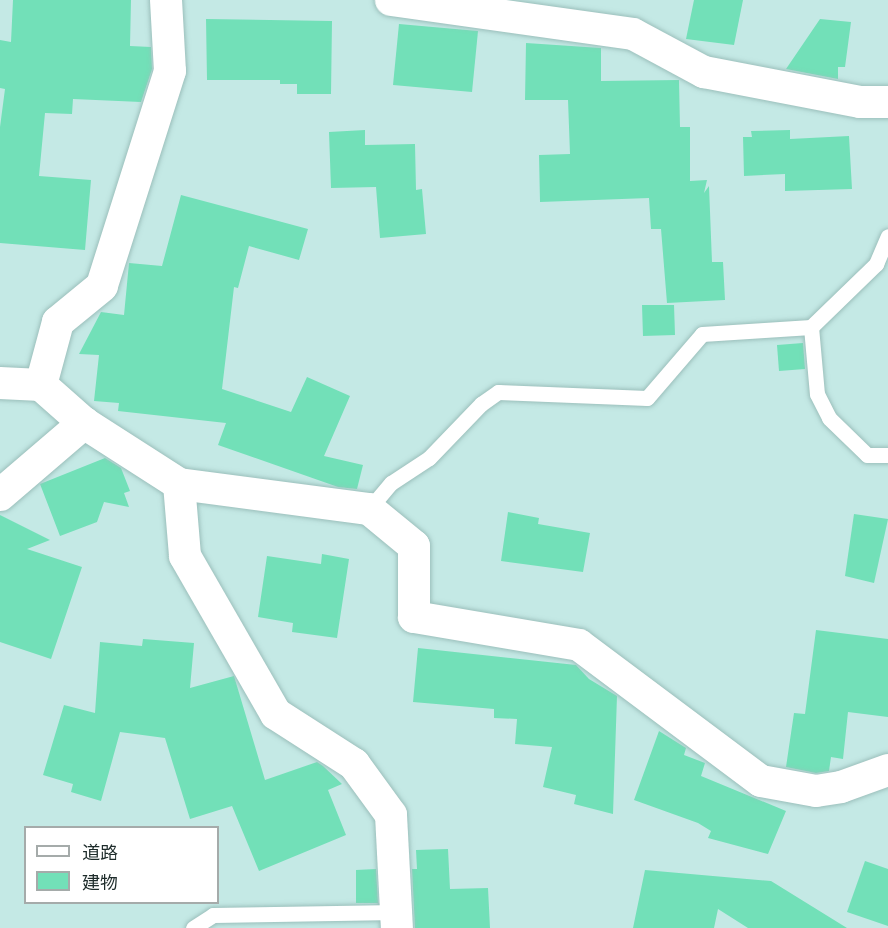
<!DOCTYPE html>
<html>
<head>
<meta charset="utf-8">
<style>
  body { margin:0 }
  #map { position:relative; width:888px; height:928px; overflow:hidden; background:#c4e9e5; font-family:Ubuntu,"Noto Sans JP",sans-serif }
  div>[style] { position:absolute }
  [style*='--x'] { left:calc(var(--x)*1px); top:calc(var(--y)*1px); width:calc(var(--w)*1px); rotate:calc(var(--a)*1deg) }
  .building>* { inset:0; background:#72e0b8 }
  .roads { filter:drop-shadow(0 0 2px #9bbfbb) drop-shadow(0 0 2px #9bbfbb) }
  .service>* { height:15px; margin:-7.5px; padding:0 7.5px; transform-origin:7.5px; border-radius:7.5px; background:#fff }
  .minor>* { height:32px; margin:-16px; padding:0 16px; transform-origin:16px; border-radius:16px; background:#fff }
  span { translate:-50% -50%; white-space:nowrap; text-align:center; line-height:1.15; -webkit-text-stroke:5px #fff; paint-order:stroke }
  .legend { position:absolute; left:24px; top:826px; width:195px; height:78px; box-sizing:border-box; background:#fff; border:2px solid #a5abaa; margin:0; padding:8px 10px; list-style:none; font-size:18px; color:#1e2c2b }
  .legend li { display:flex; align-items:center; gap:12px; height:30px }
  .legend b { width:30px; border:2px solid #a5abaa }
</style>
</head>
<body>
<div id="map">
  <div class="building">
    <i style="clip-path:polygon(13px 0,131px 0,130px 46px,151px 47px,152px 69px,141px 102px,73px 99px,72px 114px,45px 113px,39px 176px,91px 180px,85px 250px,0 243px,0 127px,5px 89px,0 88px,0 40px,11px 42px)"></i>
    <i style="clip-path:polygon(694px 0,743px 0,734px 45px,686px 39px)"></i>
    <i style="clip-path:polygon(206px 19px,332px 21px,331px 94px,297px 94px,297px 84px,280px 84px,280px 80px,207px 80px)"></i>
    <i style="clip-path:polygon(820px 19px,851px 22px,845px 67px,838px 67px,838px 79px,786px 69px)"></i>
    <i style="clip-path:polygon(399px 24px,478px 31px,472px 92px,393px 85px)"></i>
    <i style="clip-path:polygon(526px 43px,601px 48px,601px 81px,679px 80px,680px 127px,690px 127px,690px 181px,707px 180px,704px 193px,709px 186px,712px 262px,723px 262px,725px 300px,667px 303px,661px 229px,651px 229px,649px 198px,540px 202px,539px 155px,570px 154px,568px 100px,525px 100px)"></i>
    <i style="clip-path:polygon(365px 130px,365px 145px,415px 144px,416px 190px,422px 189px,426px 234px,380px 238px,376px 187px,331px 188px,329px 132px)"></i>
    <i style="clip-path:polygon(790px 130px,790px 139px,849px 136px,852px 189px,785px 191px,785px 174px,744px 176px,743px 137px,752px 137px,751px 131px)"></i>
    <i style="clip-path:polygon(181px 195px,308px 229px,299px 260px,249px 246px,238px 288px,234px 287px,222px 389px,291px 412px,307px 377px,350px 396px,324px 456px,363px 465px,357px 489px,338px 487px,218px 445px,226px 423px,118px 411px,119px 403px,94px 401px,99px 355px,79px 354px,101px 312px,124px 315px,129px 263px,162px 266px)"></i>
    <i style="clip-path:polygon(642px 305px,674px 305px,675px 335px,643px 336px)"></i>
    <i style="clip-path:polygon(803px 343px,805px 369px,779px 371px,777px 345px)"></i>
    <i style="clip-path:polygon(105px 458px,121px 468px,130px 491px,124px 493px,129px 507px,104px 502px,97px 522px,60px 536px,40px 484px)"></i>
    <i style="clip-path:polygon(508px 512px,539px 518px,538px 524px,590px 533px,583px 572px,501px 561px)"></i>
    <i style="clip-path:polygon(854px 514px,888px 519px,874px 583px,845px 576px)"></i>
    <i style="clip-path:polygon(0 515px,50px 540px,27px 549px,82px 567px,51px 659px,0 642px)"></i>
    <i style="clip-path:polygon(322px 554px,349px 559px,337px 638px,292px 632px,293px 623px,258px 617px,267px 556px,321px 564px)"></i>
    <i style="clip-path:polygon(816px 630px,888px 639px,888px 717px,848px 712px,843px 759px,831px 757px,829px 771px,816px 773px,786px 767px,794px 713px,805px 714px)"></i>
    <i style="clip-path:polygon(143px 639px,194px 643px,190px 688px,234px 676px,265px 780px,317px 762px,323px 766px,342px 784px,328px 790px,346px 835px,259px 871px,232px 806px,190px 819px,165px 738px,120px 732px,101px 801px,71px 792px,73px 784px,43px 775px,64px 705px,95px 713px,100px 642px,142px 646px)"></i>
    <i style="clip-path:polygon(418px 648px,576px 665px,589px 679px,617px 696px,613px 814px,574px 804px,576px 795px,543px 787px,552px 747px,515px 744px,517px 719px,494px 718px,494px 709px,413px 702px)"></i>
    <i style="clip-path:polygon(659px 731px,686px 748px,684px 755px,705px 763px,701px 776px,786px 811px,768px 854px,708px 838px,711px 831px,698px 823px,634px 800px)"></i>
    <i style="clip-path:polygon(448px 849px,450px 889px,488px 888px,490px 928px,415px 928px,412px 869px,417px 869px,416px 850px)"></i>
    <i style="clip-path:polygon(865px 861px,888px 869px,888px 926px,847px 912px)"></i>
    <i style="clip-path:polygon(376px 869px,378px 903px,356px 903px,356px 870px)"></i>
    <i style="clip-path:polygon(645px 870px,771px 881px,847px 928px,748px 928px,718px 909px,714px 928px,633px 928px)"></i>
  </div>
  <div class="roads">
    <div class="service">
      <i style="--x:811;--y:327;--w:67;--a:84.9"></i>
      <i style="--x:817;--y:394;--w:27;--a:63"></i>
      <i style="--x:829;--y:418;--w:53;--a:44.2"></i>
      <i style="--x:867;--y:455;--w:21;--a:0"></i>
      <i style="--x:369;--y:509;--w:34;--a:-50"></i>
      <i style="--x:391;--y:483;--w:45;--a:-33.3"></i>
      <i style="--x:429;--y:458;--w:75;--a:-46.1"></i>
      <i style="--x:481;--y:404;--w:21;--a:-35"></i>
      <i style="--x:498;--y:392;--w:149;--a:2.3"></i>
      <i style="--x:647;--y:398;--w:84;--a:-49.3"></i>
      <i style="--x:702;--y:334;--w:109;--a:-3.7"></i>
      <i style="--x:811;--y:327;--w:91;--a:-44.1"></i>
      <i style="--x:876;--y:264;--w:30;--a:-67"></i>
      <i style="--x:193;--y:928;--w:24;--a:-33"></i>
      <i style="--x:213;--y:915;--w:184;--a:-0.9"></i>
    </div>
    <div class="minor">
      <i style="--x:166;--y:0;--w:71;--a:86.8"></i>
      <i style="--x:170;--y:71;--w:225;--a:107.6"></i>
      <i style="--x:102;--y:286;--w:57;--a:140.7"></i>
      <i style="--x:58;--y:322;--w:65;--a:105.1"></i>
      <i style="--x:41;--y:385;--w:57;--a:41.5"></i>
      <i style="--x:84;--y:423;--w:113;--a:32.7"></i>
      <i style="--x:179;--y:484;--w:72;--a:85.2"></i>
      <i style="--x:185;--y:556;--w:182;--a:60.1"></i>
      <i style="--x:276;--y:714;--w:93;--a:32.7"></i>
      <i style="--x:354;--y:764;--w:63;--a:54"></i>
      <i style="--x:391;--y:815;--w:113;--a:87"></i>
      <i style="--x:391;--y:0;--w:244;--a:8"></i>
      <i style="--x:633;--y:34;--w:81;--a:28.2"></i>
      <i style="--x:704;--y:72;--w:159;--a:10.9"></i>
      <i style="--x:860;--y:102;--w:28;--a:0"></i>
      <i style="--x:0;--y:383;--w:41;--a:2.8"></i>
      <i style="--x:179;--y:484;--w:192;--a:7.5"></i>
      <i style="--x:369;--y:509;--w:58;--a:39.4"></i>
      <i style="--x:414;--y:546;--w:71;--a:90"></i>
      <i style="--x:414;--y:617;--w:167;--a:9.6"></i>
      <i style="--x:579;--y:645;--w:227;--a:36.8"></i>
      <i style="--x:761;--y:781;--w:56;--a:10.3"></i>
      <i style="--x:816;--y:791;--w:25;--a:-9"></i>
      <i style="--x:841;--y:787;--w:50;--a:-19.9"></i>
      <i style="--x:0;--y:495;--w:111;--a:-40.6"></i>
    </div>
  </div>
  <ul class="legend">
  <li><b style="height:8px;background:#fff"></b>道路</li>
  <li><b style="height:16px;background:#72e0b8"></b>建物</li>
  </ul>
</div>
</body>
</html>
